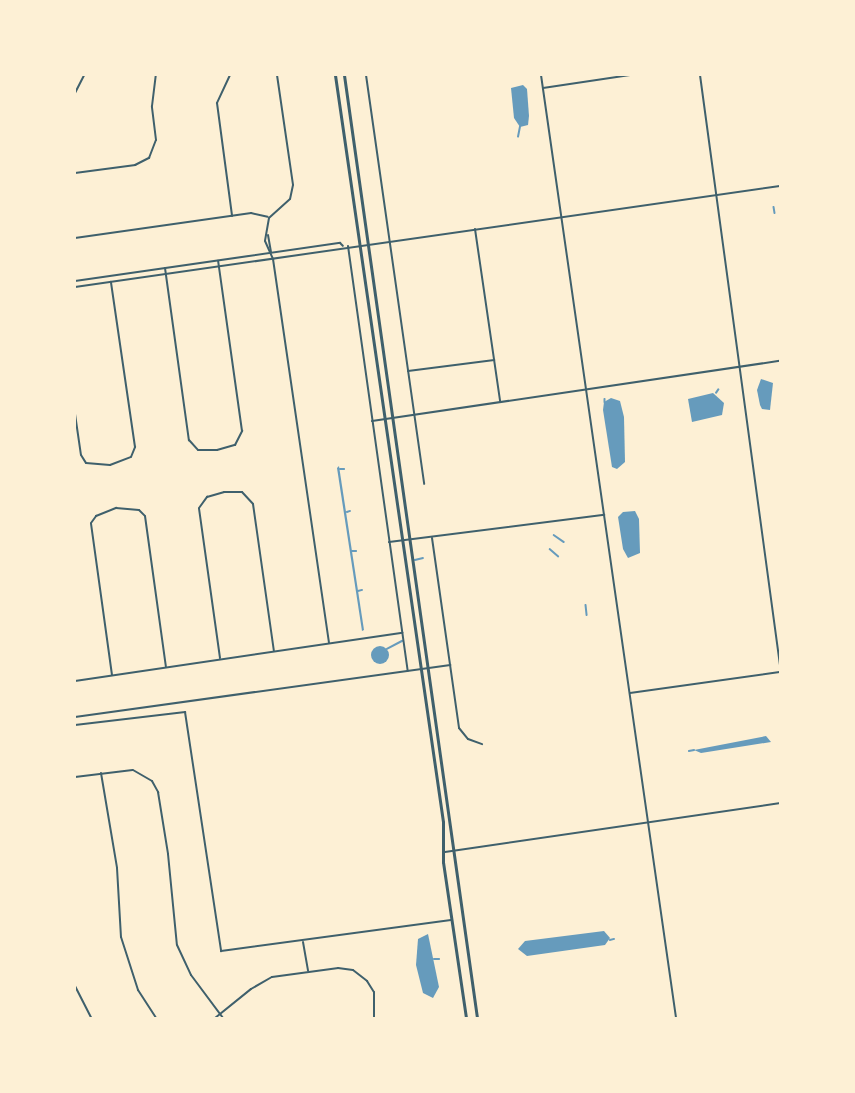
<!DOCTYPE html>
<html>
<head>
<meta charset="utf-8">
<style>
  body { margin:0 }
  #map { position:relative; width:855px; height:1093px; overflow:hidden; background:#fdf0d5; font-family:"Source Sans 3",sans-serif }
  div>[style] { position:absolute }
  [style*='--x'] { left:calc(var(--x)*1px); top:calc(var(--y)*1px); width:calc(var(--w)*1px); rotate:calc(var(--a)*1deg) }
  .water>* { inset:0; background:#669bbc }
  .round { border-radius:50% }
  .stream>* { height:1.5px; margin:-0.75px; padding:0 0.75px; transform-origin:0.75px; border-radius:0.75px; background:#669bbc }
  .minor>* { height:2px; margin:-1px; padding:0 1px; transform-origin:1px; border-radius:1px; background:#3f606c }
  .tertiary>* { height:3px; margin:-1.5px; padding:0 1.5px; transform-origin:1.5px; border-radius:1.5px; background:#3f606c }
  span { translate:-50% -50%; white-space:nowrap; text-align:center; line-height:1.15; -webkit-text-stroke:5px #fdf0d5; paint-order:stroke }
  .frame { position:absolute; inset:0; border:76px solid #fdf0d5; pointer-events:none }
</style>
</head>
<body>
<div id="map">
  <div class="water">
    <i style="clip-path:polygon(523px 85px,527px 89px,529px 116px,528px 125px,520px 127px,514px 118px,511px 88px)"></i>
    <i style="clip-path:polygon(761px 379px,773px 383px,770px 410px,762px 409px,760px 405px,757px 390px)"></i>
    <i style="clip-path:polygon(713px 393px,724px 403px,722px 415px,692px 422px,688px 399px)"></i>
    <i style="clip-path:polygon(611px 398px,620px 401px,624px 417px,625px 462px,617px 469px,612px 467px,603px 410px,604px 402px)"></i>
    <i style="clip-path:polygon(339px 466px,364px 630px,362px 631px,337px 468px)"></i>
    <i style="clip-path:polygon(635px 511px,639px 519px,640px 553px,628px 558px,623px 549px,618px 517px,623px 512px)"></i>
    <i class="round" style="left:371px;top:646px;width:18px;height:18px"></i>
    <i style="clip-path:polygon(766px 736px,771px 742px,701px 753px,694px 750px)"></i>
    <i style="clip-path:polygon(604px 931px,610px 938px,605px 945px,527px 956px,518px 949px,525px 941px)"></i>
    <i style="clip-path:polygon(428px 934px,439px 987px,433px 998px,423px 993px,416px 965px,418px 939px)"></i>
  </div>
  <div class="stream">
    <i style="--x:518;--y:137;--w:10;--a:-79"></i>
    <i style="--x:774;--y:207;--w:6;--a:81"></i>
    <i style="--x:716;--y:393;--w:4;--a:-56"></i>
    <i style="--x:605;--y:399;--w:3;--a:90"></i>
    <i style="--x:340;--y:469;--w:4;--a:0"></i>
    <i style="--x:347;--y:512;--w:3;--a:-18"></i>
    <i style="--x:554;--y:535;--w:12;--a:35"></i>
    <i style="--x:550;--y:549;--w:11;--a:41"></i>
    <i style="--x:352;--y:551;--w:4;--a:0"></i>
    <i style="--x:415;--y:560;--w:8;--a:-14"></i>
    <i style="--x:358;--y:591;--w:4;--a:-14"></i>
    <i style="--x:586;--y:605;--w:10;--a:84"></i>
    <i style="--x:387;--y:649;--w:17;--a:-28"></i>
    <i style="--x:689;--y:751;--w:5;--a:-11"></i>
    <i style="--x:610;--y:940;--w:4;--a:-14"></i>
    <i style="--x:434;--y:959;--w:5;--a:0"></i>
  </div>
  <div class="minor">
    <i style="--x:230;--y:75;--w:31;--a:115"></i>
    <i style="--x:217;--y:103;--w:114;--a:82.4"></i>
    <i style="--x:277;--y:75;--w:111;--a:81.7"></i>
    <i style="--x:293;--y:185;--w:14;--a:102"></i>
    <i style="--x:290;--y:199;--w:28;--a:138"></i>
    <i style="--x:269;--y:218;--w:23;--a:100"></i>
    <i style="--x:265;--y:241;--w:20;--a:66"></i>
    <i style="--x:273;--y:259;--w:388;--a:81.7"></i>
    <i style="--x:366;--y:75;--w:413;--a:81.9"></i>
    <i style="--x:541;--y:75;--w:953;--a:81.85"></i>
    <i style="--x:700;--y:75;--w:595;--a:82.28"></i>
    <i style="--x:543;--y:88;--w:88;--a:-8.5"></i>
    <i style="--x:75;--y:93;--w:20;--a:-63"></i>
    <i style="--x:75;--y:173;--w:61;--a:-7.6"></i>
    <i style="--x:135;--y:165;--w:16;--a:-27"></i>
    <i style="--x:149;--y:158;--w:19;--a:-69"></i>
    <i style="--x:156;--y:140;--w:34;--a:-97"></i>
    <i style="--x:152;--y:106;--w:31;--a:-83"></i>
    <i style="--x:475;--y:229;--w:174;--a:81.7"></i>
    <i style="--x:268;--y:235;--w:17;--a:80"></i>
    <i style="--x:75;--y:238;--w:178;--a:-8.1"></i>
    <i style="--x:251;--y:213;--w:17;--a:13"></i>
    <i style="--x:348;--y:246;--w:429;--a:82"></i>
    <i style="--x:165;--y:268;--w:174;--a:82.1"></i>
    <i style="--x:189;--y:440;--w:13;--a:48"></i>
    <i style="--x:198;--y:450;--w:19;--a:0"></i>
    <i style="--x:217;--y:450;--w:19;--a:-16"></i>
    <i style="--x:235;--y:445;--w:16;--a:-63"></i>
    <i style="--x:242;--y:431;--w:172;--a:-98"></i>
    <i style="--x:75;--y:281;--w:268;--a:-8.2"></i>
    <i style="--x:340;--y:243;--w:4;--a:45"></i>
    <i style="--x:75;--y:287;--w:712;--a:-8.15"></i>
    <i style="--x:408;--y:371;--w:87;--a:-7.3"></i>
    <i style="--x:75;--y:414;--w:41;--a:81.7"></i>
    <i style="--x:81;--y:455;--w:9;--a:58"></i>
    <i style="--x:86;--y:463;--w:24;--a:5"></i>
    <i style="--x:110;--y:465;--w:22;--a:-21"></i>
    <i style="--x:131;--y:457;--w:11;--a:-68"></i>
    <i style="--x:135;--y:447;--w:167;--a:-98.3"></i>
    <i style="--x:372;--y:421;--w:412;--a:-8.4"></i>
    <i style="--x:432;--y:538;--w:192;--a:81.9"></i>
    <i style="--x:459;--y:728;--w:14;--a:51"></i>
    <i style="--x:468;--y:739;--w:15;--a:20"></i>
    <i style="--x:389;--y:542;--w:217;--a:-7.2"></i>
    <i style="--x:220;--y:658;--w:151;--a:-98"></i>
    <i style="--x:199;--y:508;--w:14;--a:-54"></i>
    <i style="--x:207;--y:497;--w:18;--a:-16"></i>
    <i style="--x:224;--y:492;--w:18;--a:0"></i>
    <i style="--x:242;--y:492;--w:16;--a:47"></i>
    <i style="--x:253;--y:504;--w:148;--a:81.9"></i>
    <i style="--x:112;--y:675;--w:153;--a:-97.9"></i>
    <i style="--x:91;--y:523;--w:9;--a:-54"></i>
    <i style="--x:96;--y:516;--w:22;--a:-22"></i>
    <i style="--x:116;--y:508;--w:23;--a:5"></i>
    <i style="--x:139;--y:510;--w:8;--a:45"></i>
    <i style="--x:145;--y:516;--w:152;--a:82.1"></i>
    <i style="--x:75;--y:681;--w:331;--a:-8.4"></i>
    <i style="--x:630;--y:693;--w:151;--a:-8"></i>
    <i style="--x:75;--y:717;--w:379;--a:-7.9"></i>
    <i style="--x:75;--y:725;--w:111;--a:-6.7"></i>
    <i style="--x:185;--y:712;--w:242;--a:81.4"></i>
    <i style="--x:221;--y:951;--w:232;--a:-7.7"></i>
    <i style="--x:101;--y:773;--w:96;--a:80.4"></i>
    <i style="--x:117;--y:868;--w:69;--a:86.7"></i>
    <i style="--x:121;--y:937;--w:56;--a:72.2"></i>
    <i style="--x:138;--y:990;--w:33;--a:57"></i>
    <i style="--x:75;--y:777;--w:58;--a:-6.9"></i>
    <i style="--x:133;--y:770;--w:22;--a:30"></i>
    <i style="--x:152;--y:781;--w:13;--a:61"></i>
    <i style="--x:158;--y:792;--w:63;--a:80.8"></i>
    <i style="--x:168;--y:854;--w:91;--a:84.4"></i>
    <i style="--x:177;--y:945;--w:33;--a:65"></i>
    <i style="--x:191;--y:975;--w:54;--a:53.3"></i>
    <i style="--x:445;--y:852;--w:339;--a:-8.3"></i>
    <i style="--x:303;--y:942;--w:29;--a:80"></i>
    <i style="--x:75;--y:986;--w:36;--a:63"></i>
    <i style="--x:215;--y:1018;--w:46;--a:-38.9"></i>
    <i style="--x:251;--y:989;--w:24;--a:-30"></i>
    <i style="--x:272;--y:977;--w:67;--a:-7.8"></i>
    <i style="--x:338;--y:968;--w:15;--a:8"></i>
    <i style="--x:353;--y:970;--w:18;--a:38"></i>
    <i style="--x:367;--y:981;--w:13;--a:58"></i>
    <i style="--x:374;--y:992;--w:26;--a:90"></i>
  </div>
  <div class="tertiary">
    <i style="--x:335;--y:75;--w:755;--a:81.77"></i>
    <i style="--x:443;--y:822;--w:40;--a:90"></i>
    <i style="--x:443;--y:862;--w:158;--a:81.6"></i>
    <i style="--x:344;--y:75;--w:952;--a:81.97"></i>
  </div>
  <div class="frame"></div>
</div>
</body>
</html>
